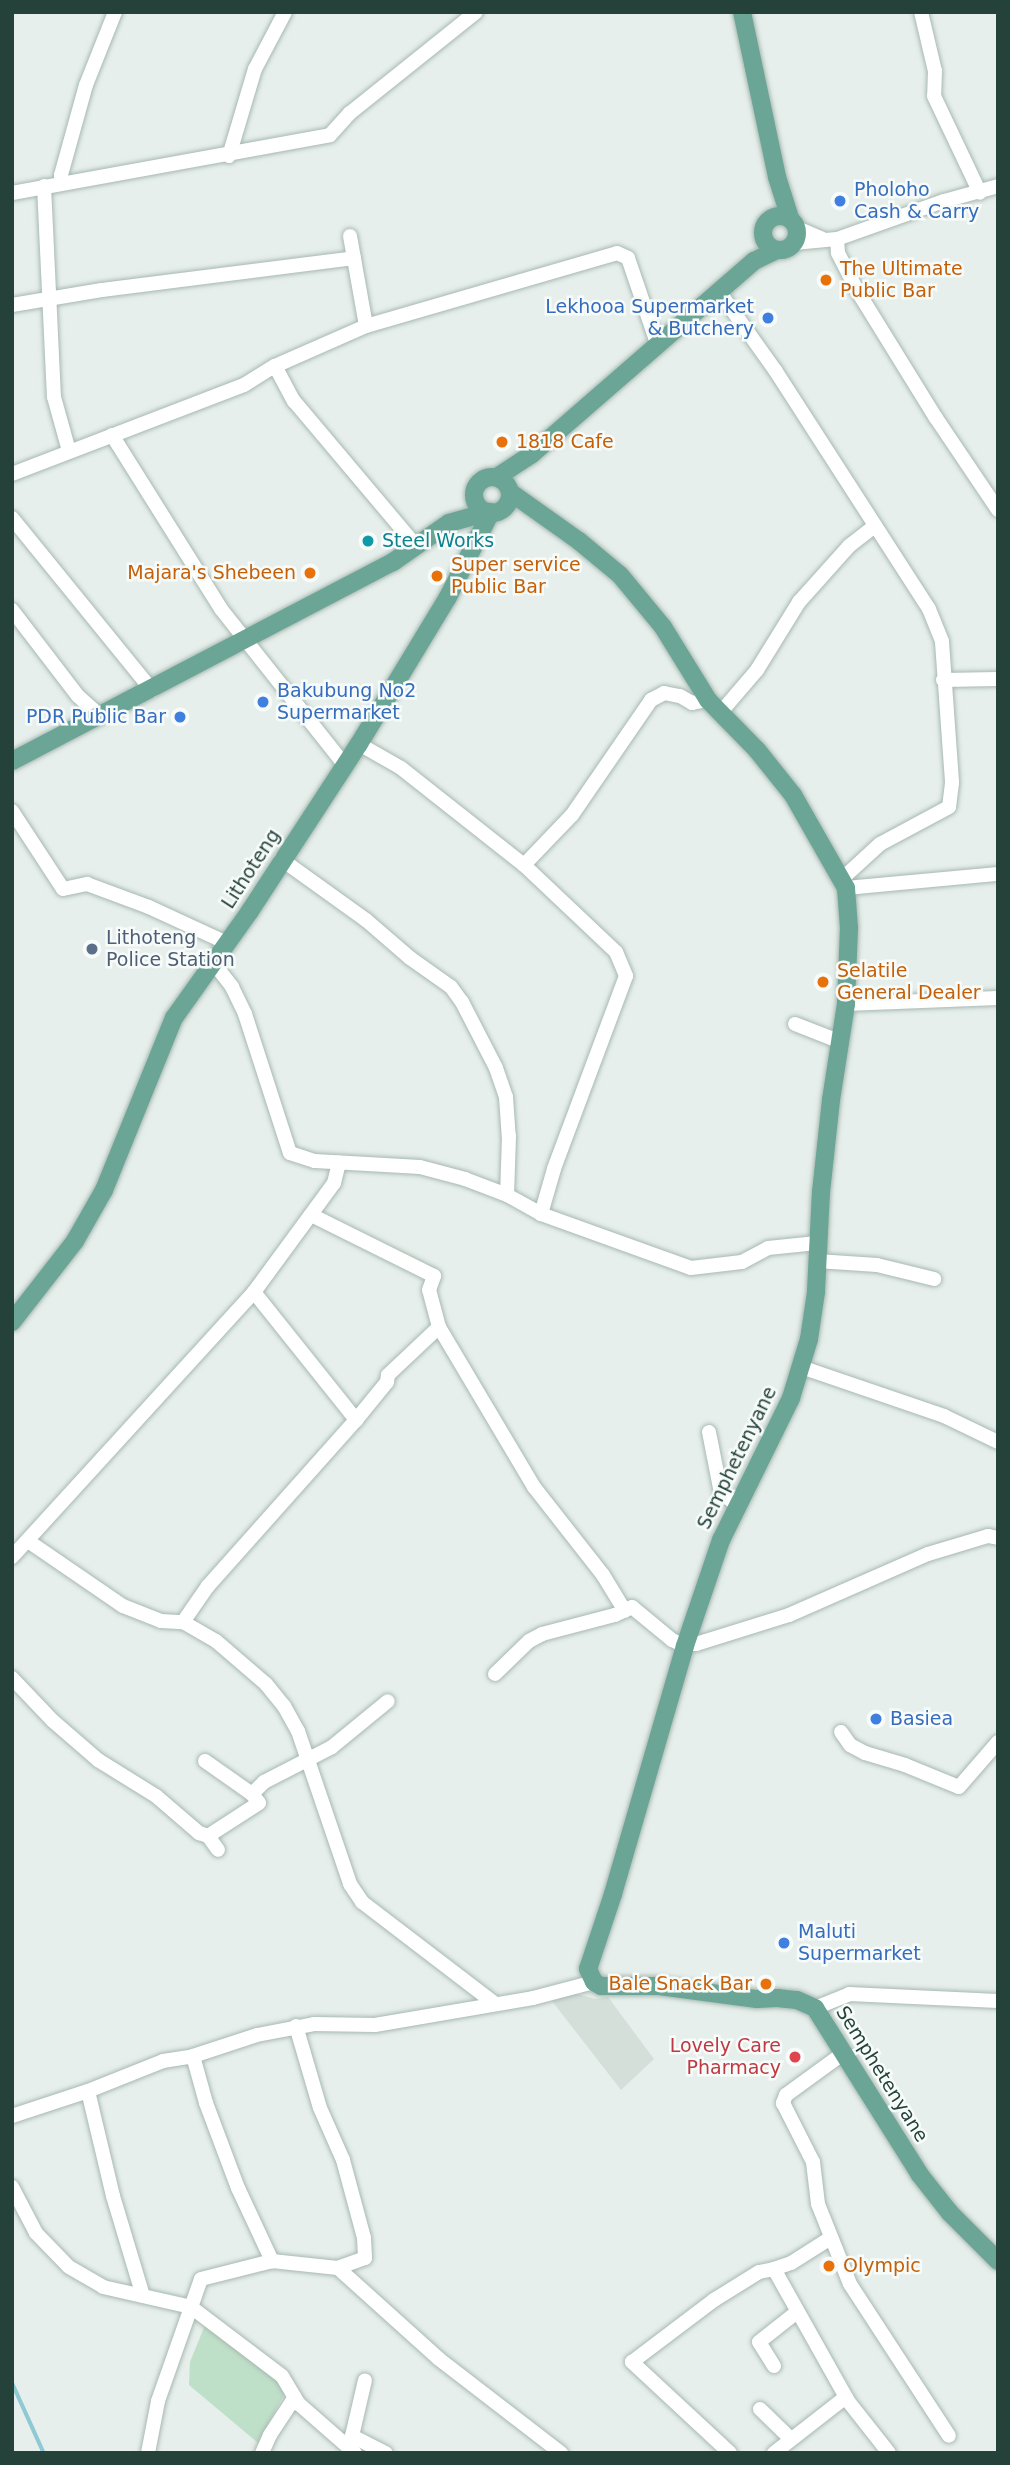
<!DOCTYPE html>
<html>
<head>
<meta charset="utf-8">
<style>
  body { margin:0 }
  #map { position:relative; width:1010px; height:2465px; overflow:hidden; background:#e6efeb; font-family:"DejaVu Sans",sans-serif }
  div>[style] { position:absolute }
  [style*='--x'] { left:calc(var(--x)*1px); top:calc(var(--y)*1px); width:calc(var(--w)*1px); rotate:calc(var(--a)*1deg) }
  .built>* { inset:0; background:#d4dfda }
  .green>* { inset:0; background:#bfe0c8 }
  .stream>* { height:3.5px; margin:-1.75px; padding:0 1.75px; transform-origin:1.75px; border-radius:1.75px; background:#8ec9d4 }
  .roads { filter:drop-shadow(0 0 2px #a8b8b2) drop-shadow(0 0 2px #a8b8b2) }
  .minor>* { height:14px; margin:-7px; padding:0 7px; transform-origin:7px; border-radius:7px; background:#fff }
  .major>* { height:18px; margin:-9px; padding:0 9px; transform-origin:9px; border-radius:9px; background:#6aa596 }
  .major>.ring { margin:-9px; padding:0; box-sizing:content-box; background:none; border:18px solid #6aa596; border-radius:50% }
  .dots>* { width:19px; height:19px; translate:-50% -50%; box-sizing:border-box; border:4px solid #f7fbf9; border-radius:50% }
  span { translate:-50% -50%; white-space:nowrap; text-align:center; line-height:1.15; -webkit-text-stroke:5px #f7fbf9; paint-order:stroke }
  .shop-label { font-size:19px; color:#366cbe }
  .left { translate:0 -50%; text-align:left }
  .right { translate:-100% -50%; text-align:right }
  .food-label { font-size:19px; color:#c56008 }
  .culture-label { font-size:19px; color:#0d838f }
  .street-label { font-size:19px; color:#24423a }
  .service-label { font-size:19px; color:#4e5e75 }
  .health-label { font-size:19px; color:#be3a42 }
  .frame { position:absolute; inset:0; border:14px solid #24423a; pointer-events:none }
</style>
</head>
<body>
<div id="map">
  <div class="built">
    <i style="clip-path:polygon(574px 1993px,595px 1999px,608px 1997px,654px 2059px,621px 2090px,552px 2001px)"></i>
  </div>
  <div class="green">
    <i style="clip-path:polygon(205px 2325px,287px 2389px,258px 2443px,189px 2385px,190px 2362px)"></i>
  </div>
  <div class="stream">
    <i style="--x:12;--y:2382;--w:78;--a:65.7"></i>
  </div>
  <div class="roads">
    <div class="minor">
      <i style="--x:921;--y:12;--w:61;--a:76.7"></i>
      <i style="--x:935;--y:71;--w:25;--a:92"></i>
      <i style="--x:934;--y:96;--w:107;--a:64.6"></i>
      <i style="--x:229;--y:156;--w:91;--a:-73.4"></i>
      <i style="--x:255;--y:69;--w:64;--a:-62.2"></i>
      <i style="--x:62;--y:183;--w:8;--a:-97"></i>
      <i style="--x:61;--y:175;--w:93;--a:-74.5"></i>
      <i style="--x:86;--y:85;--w:79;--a:-68.3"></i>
      <i style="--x:44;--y:186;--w:211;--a:87.3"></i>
      <i style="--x:54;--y:397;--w:56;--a:74.5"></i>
      <i style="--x:12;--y:193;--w:323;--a:-10.3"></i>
      <i style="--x:330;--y:135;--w:30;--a:-48"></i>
      <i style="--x:350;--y:113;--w:161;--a:-38.7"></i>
      <i style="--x:797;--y:228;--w:28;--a:23"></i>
      <i style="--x:350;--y:236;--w:91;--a:79.9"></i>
      <i style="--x:837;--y:239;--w:14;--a:86"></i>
      <i style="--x:838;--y:253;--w:38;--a:63"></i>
      <i style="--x:855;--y:287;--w:154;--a:58.3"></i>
      <i style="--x:936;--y:418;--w:111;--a:56"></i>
      <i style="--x:794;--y:243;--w:43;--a:-5.3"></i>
      <i style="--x:837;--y:239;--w:114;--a:-19.6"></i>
      <i style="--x:944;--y:201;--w:56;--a:-15.5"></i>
      <i style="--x:720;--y:293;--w:95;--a:54.5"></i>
      <i style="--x:775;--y:370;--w:284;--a:57.2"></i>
      <i style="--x:929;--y:609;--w:35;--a:68"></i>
      <i style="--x:942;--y:642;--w:141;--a:85.9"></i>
      <i style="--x:952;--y:783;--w:24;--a:97"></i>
      <i style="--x:949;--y:807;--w:78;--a:151.8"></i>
      <i style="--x:880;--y:844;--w:52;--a:137.4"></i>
      <i style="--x:12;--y:305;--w:91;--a:-9.5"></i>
      <i style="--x:102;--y:290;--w:254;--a:-7.2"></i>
      <i style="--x:275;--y:366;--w:40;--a:62"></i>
      <i style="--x:294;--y:401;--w:189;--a:49.9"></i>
      <i style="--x:112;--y:435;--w:205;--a:57.9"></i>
      <i style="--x:221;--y:609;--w:198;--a:51.6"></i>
      <i style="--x:12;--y:474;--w:248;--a:-21"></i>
      <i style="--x:244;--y:385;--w:36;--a:-32"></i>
      <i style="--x:275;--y:366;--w:99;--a:-23.7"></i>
      <i style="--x:366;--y:326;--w:261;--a:-16.2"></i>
      <i style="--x:617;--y:253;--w:12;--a:24"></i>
      <i style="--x:628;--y:258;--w:93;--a:71.2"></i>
      <i style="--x:12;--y:518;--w:222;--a:50.9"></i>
      <i style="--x:12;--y:610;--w:108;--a:52.5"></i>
      <i style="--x:78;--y:696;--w:31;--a:42"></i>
      <i style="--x:943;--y:680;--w:55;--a:-1"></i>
      <i style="--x:721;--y:712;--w:55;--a:-49.4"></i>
      <i style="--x:757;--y:670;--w:80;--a:-58.3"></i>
      <i style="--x:799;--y:602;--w:75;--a:-48.2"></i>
      <i style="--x:849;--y:546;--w:33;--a:-38"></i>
      <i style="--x:359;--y:744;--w:48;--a:29.7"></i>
      <i style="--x:401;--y:768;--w:157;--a:38.3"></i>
      <i style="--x:524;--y:865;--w:69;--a:-46.2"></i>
      <i style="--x:572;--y:815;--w:140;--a:-55.5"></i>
      <i style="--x:651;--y:700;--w:15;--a:-28"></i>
      <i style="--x:664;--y:693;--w:16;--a:11"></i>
      <i style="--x:680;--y:696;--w:14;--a:30"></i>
      <i style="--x:692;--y:703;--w:16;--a:-11"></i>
      <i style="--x:12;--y:811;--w:93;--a:56.8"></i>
      <i style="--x:63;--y:889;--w:25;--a:-12"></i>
      <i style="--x:87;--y:884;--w:66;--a:20.4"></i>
      <i style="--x:149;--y:907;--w:86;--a:24.8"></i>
      <i style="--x:281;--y:859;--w:105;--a:35.7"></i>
      <i style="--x:366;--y:920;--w:58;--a:40.8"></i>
      <i style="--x:410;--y:958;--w:50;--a:35.3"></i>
      <i style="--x:451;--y:987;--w:19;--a:54"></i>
      <i style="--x:462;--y:1002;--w:74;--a:62.7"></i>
      <i style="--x:496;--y:1068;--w:31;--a:71"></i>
      <i style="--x:506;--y:1097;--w:39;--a:86"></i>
      <i style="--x:509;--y:1136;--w:59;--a:91.9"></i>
      <i style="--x:524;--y:865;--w:127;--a:43.4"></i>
      <i style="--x:616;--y:952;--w:26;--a:67"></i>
      <i style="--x:626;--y:976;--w:206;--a:110.5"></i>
      <i style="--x:554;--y:1169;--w:47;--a:106.1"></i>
      <i style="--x:846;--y:888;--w:153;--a:-5.3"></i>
      <i style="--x:212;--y:961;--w:33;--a:52"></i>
      <i style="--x:232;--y:987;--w:30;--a:64"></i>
      <i style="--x:245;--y:1014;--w:146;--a:72.1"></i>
      <i style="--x:290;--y:1153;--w:26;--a:18"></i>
      <i style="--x:315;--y:1161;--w:105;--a:3.3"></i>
      <i style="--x:420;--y:1167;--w:47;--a:14.9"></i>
      <i style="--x:465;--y:1179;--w:45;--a:20.9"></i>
      <i style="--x:507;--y:1195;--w:39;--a:29"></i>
      <i style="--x:541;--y:1214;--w:159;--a:19.8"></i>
      <i style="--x:691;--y:1268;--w:51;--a:-6.7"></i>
      <i style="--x:742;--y:1262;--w:30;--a:-28"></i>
      <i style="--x:768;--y:1248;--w:49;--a:-5.8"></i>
      <i style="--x:846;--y:1004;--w:152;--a:-2.3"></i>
      <i style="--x:795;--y:1024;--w:49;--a:21.4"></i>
      <i style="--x:817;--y:1261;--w:60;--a:3.8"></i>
      <i style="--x:877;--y:1265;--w:59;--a:13.8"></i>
      <i style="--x:254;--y:1292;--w:164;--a:51.4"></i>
      <i style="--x:439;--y:1327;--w:186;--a:59.3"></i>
      <i style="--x:534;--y:1487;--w:112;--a:51.9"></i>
      <i style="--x:603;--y:1575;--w:42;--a:58.6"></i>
      <i style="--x:801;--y:1367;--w:151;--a:18.9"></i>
      <i style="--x:944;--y:1416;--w:60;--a:25.7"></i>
      <i style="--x:709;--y:1432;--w:62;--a:78.9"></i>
      <i style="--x:721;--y:1493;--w:19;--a:36"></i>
      <i style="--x:28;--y:1541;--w:115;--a:34.4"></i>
      <i style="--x:123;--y:1606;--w:41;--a:21.5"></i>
      <i style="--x:161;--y:1621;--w:22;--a:3"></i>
      <i style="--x:183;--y:1622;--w:38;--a:30"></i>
      <i style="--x:216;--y:1641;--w:66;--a:40.7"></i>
      <i style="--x:266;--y:1684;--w:28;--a:51"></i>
      <i style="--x:284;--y:1706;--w:29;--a:61"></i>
      <i style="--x:298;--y:1731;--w:162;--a:71.2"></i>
      <i style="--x:350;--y:1884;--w:22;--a:56"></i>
      <i style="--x:362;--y:1902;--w:166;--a:37.4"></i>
      <i style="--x:12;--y:1557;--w:359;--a:-47.6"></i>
      <i style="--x:254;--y:1292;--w:135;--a:-53.7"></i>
      <i style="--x:334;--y:1183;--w:21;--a:-76"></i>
      <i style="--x:183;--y:1622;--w:44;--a:-55.2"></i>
      <i style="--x:208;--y:1586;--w:222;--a:-48.3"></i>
      <i style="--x:356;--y:1420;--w:49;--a:-50.8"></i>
      <i style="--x:387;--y:1382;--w:7;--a:-82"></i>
      <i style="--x:388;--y:1375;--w:70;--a:-43.3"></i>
      <i style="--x:439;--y:1327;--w:38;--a:-105"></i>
      <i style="--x:429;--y:1290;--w:15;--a:-70"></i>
      <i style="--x:434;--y:1276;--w:137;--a:-153.6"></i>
      <i style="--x:687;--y:1640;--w:10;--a:24"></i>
      <i style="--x:696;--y:1644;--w:97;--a:-17.3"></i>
      <i style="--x:789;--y:1615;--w:152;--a:-23.7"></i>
      <i style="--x:928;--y:1554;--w:63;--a:-16.7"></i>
      <i style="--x:988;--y:1536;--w:10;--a:11"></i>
      <i style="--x:495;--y:1674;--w:47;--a:-44.1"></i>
      <i style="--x:529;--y:1641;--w:15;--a:-28"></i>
      <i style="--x:542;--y:1634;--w:75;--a:-14.6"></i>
      <i style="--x:615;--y:1615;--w:19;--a:-25"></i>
      <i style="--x:632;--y:1607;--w:52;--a:39.5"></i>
      <i style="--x:672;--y:1640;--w:14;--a:25"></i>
      <i style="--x:12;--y:1678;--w:59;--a:46.4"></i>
      <i style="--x:53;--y:1721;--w:60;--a:40.9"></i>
      <i style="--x:98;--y:1760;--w:68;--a:31.8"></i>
      <i style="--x:156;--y:1796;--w:57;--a:40.7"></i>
      <i style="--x:199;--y:1833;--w:9;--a:18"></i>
      <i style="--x:208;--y:1836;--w:17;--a:54"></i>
      <i style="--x:841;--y:1732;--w:16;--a:55"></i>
      <i style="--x:850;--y:1745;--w:17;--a:28"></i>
      <i style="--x:865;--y:1753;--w:42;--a:16.7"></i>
      <i style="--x:905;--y:1765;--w:58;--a:22.2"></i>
      <i style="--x:959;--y:1787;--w:60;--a:-49.1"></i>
      <i style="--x:205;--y:1761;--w:57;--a:35.1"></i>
      <i style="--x:252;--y:1794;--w:11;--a:52"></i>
      <i style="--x:259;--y:1803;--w:61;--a:147.1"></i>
      <i style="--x:252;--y:1794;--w:17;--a:-45"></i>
      <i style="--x:264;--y:1782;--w:76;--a:-27.2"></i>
      <i style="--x:332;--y:1747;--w:72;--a:-39.4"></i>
      <i style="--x:815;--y:2008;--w:37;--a:-22"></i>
      <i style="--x:849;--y:1994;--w:149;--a:2.7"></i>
      <i style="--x:296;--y:2026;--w:85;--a:73.7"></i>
      <i style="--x:320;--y:2108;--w:57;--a:66.1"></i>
      <i style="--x:343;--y:2160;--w:81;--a:74.9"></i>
      <i style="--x:364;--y:2238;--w:20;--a:87"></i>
      <i style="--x:365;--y:2258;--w:29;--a:160"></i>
      <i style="--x:845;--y:2052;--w:73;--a:143.9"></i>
      <i style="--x:786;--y:2095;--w:9;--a:111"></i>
      <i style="--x:783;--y:2103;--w:66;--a:63"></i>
      <i style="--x:813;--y:2162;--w:42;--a:83.2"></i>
      <i style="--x:818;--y:2204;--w:86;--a:68.2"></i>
      <i style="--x:850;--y:2284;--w:181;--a:56.9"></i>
      <i style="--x:193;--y:2056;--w:49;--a:74.5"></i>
      <i style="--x:206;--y:2103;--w:91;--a:69.4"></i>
      <i style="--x:238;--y:2188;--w:81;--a:65"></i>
      <i style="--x:88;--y:2091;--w:108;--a:76.6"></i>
      <i style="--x:113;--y:2196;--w:104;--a:73.3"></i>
      <i style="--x:12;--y:2116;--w:80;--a:-18.2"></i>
      <i style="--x:88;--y:2091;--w:81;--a:-21.8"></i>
      <i style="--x:163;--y:2061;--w:30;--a:-9"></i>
      <i style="--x:193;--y:2056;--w:67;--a:-18.2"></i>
      <i style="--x:257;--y:2035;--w:58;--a:-10.9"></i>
      <i style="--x:314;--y:2024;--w:61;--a:0.9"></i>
      <i style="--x:375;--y:2025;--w:160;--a:-9.7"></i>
      <i style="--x:533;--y:1998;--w:63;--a:-14.7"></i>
      <i style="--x:12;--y:2187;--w:52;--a:62.4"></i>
      <i style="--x:36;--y:2233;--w:47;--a:45.9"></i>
      <i style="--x:69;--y:2267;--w:39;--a:30"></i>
      <i style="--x:103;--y:2287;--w:90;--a:12.8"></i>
      <i style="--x:191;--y:2307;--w:114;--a:37.2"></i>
      <i style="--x:282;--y:2376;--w:33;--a:59"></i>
      <i style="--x:299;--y:2404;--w:74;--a:41.2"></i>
      <i style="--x:829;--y:2239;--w:45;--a:147.7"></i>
      <i style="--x:791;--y:2263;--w:18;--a:161"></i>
      <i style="--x:774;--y:2269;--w:151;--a:60.7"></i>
      <i style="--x:848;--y:2401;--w:66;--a:51.7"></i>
      <i style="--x:774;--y:2366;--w:28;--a:-122"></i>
      <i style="--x:759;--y:2342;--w:48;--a:-38.3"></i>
      <i style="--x:760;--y:2409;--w:43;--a:44.1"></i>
      <i style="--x:352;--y:2436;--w:57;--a:-76.9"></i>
      <i style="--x:349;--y:2443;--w:8;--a:-67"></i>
      <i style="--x:352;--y:2436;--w:38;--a:27"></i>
      <i style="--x:148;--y:2453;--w:53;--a:-79.1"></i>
      <i style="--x:158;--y:2401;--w:129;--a:-70.6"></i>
      <i style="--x:201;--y:2279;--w:73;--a:-14.2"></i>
      <i style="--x:272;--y:2261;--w:66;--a:6.1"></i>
      <i style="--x:338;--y:2268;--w:136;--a:42"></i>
      <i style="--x:439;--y:2359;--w:154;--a:37.6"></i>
      <i style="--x:262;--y:2453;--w:20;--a:-66"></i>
      <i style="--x:270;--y:2435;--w:45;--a:-56.7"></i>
      <i style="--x:730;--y:2453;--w:134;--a:-137.1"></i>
      <i style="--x:632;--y:2362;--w:103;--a:-37.1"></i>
      <i style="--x:714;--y:2300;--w:53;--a:-31.9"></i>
      <i style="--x:759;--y:2272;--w:15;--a:-11"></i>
      <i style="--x:774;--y:2453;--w:91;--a:-37.9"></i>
    </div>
    <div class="major">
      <i style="--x:742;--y:12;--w:169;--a:78"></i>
      <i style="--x:777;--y:177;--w:43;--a:72.4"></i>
      <i class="ring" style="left:763px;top:216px;width:16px;height:16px"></i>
      <i style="--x:497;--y:477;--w:42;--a:-33.3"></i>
      <i style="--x:532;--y:454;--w:294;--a:-41"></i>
      <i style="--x:754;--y:261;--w:25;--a:-26"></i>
      <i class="ring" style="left:474px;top:477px;width:18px;height:18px"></i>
      <i style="--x:510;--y:492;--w:85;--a:35.4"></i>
      <i style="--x:579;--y:541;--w:53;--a:39.7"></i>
      <i style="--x:620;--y:575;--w:67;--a:50.4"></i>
      <i style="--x:663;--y:627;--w:86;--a:58.3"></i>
      <i style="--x:708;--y:700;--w:70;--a:45.6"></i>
      <i style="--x:757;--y:750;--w:58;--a:51.3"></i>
      <i style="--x:793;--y:795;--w:107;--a:60.3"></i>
      <i style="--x:846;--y:888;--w:40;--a:85.7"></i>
      <i style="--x:849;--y:928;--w:76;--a:92.3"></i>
      <i style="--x:846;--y:1004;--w:97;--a:98.9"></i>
      <i style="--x:831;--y:1100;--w:93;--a:96.2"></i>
      <i style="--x:821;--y:1192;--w:100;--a:92.9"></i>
      <i style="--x:816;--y:1292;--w:48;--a:98.5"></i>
      <i style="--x:809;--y:1339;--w:62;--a:107"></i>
      <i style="--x:791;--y:1398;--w:158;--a:116.2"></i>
      <i style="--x:721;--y:1540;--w:112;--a:108.8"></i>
      <i style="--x:685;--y:1646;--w:258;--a:106.2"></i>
      <i style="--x:613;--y:1894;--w:79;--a:108.4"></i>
      <i style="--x:588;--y:1969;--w:14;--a:65"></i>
      <i style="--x:594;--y:1982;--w:8;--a:30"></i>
      <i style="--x:601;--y:1986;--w:58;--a:0"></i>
      <i style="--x:659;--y:1986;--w:99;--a:7.6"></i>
      <i style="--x:757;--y:1999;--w:20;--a:-3"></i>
      <i style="--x:777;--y:1998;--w:20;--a:6"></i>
      <i style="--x:797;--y:2000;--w:20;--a:24"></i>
      <i style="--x:815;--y:2008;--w:197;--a:57.8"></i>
      <i style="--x:920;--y:2175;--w:48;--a:51.7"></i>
      <i style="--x:950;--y:2213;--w:68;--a:45"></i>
      <i style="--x:12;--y:761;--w:430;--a:-27.6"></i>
      <i style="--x:393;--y:562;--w:68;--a:-34.9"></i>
      <i style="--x:449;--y:523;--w:41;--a:-15.8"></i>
      <i style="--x:12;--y:1322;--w:103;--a:-52.1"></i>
      <i style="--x:75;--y:1241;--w:59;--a:-60.4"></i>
      <i style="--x:104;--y:1190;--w:186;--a:-67.9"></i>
      <i style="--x:174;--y:1018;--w:131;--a:-54.6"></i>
      <i style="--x:250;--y:911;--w:199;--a:-56.9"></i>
      <i style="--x:359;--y:744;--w:172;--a:-58.8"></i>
      <i style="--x:448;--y:597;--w:95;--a:-63.2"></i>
    </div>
  </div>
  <div class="dots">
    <i style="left:840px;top:201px;background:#3f7fe0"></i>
    <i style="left:826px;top:280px;background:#e8710a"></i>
    <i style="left:768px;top:318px;background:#3f7fe0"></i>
    <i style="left:502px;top:442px;background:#e8710a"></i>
    <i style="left:368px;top:541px;background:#0f9aa8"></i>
    <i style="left:310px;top:573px;background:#e8710a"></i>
    <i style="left:437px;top:576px;background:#e8710a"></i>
    <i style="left:263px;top:702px;background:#3f7fe0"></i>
    <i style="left:180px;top:717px;background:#3f7fe0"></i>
    <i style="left:92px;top:949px;background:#5c6f8a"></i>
    <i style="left:823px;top:982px;background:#e8710a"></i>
    <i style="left:876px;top:1719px;background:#3f7fe0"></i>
    <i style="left:784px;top:1943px;background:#3f7fe0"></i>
    <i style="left:766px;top:1984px;background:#e8710a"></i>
    <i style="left:795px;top:2057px;background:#e0444e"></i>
    <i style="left:829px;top:2266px;background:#e8710a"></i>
  </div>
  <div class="shop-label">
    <span class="left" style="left:854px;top:201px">Pholoho<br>Cash &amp; Carry</span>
    <span class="right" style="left:754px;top:318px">Lekhooa Supermarket<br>&amp; Butchery</span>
    <span class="left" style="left:277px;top:702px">Bakubung No2<br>Supermarket</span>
    <span class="right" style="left:166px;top:717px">PDR Public Bar</span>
    <span class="left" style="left:890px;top:1719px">Basiea</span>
    <span class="left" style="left:798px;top:1943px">Maluti<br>Supermarket</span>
  </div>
  <div class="food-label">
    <span class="left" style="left:840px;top:280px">The Ultimate<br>Public Bar</span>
    <span class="left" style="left:516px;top:442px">1818 Cafe</span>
    <span class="left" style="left:451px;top:576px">Super service<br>Public Bar</span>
    <span class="right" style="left:296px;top:573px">Majara's Shebeen</span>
    <span class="left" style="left:837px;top:982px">Selatile<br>General Dealer</span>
    <span class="right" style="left:752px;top:1984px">Bale Snack Bar</span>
    <span class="left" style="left:843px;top:2266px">Olympic</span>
  </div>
  <div class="culture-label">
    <span class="left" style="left:382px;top:541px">Steel Works</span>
  </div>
  <div class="street-label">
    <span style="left:251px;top:869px;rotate:-57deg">Lithoteng</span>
    <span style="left:737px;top:1458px;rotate:-64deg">Semphetenyane</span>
    <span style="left:882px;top:2074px;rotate:58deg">Semphetenyane</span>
  </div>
  <div class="service-label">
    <span class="left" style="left:106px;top:949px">Lithoteng<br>Police Station</span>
  </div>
  <div class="health-label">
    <span class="right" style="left:781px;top:2057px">Lovely Care<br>Pharmacy</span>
  </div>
  <div class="frame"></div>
</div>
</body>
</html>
